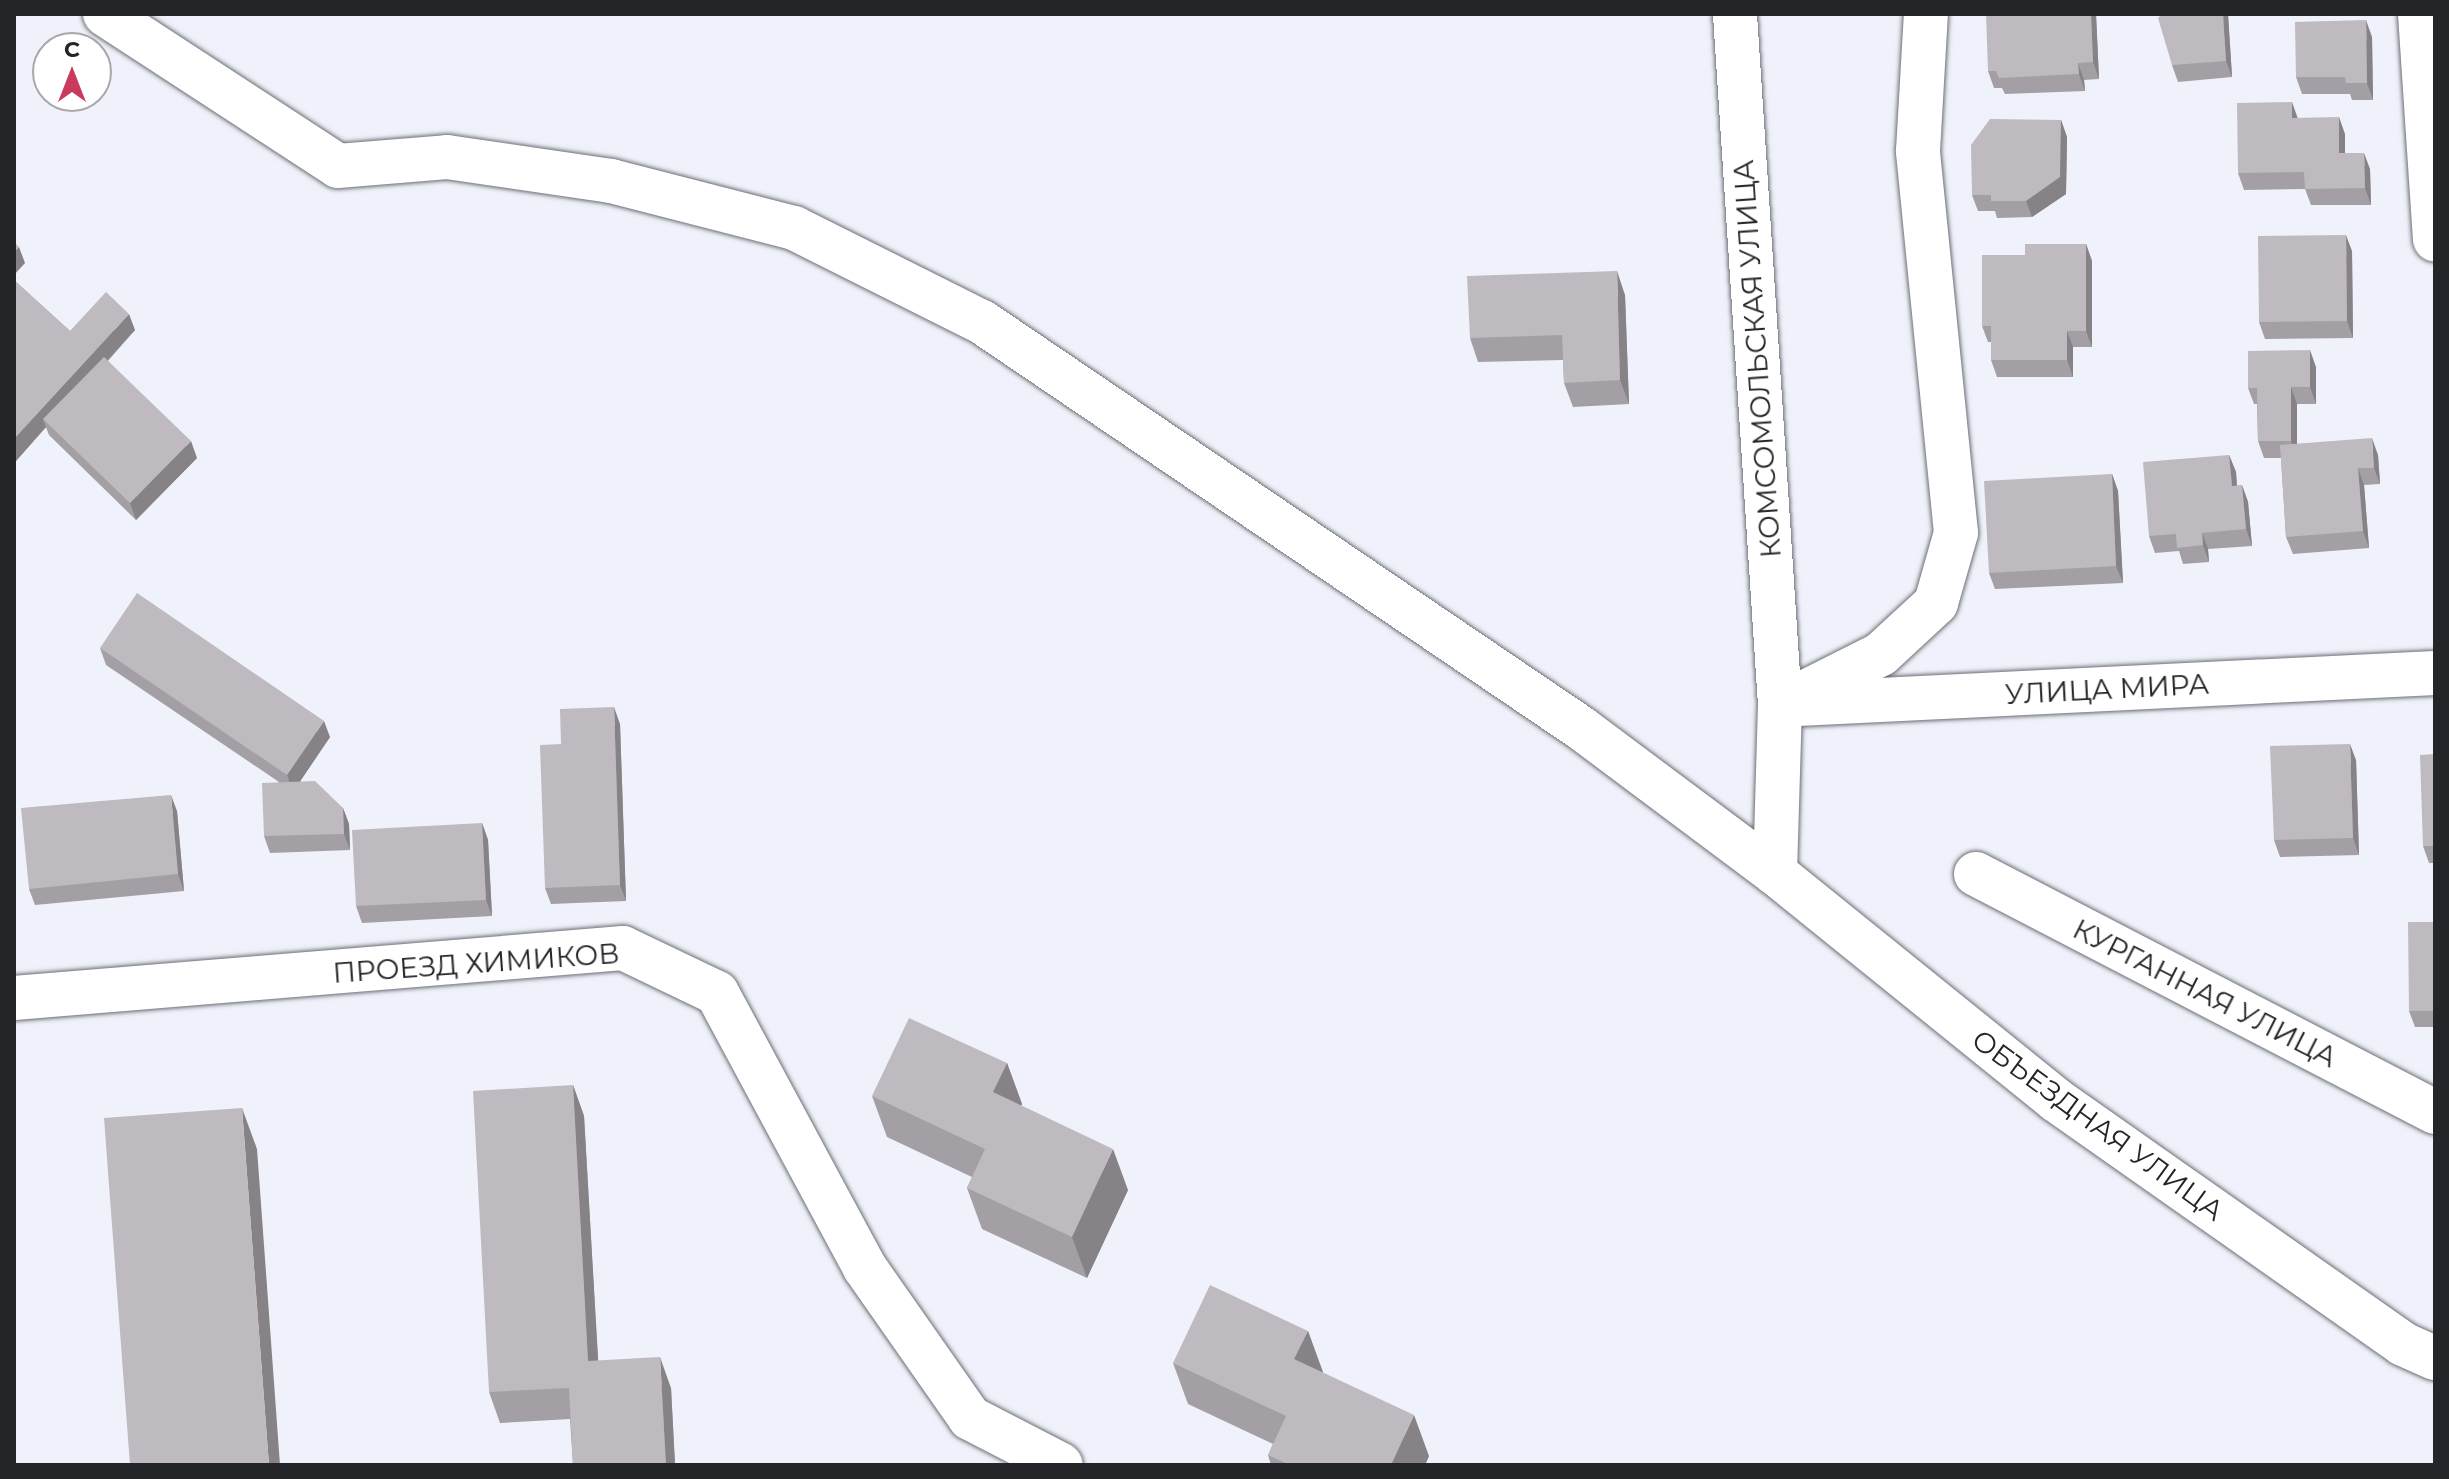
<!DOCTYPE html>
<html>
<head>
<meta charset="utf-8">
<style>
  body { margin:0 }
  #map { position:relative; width:2449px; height:1479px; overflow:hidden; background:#eff2fa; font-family:Montserrat,sans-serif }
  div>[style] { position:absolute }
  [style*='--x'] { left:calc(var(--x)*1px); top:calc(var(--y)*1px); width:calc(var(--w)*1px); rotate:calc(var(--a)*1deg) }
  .roads { filter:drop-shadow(0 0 2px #6d6f77) drop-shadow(0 0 2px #6d6f77) }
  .minor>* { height:44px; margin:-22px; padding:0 22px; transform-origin:22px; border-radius:22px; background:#fff }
  .wall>* { inset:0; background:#a49fa5 }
  .shaded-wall>* { inset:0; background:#868286 }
  .building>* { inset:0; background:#bfb9c0 }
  span { translate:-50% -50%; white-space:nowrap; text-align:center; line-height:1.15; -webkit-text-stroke:6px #fff; paint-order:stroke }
  .street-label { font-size:28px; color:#242528 }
  .frame { position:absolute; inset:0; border:16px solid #242528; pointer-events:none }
  .north { position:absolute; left:32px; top:32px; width:80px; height:80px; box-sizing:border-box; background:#fff; border:2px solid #a7a8a9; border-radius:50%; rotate:0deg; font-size:22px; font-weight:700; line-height:32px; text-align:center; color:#242528 }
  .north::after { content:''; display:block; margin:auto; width:28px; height:36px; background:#c93a5c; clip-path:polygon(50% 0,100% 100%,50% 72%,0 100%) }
</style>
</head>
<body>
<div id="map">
  <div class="roads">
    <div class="minor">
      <i style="--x:105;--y:14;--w:278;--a:33.1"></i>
      <i style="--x:338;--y:166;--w:109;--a:-4.7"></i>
      <i style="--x:447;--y:157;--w:166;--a:8.3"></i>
      <i style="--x:611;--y:181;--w:189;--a:14.4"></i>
      <i style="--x:794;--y:228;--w:210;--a:26.6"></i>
      <i style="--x:982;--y:322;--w:724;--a:34.13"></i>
      <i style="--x:1581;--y:728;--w:242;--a:36.8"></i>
      <i style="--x:1775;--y:873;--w:168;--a:-88.3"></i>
      <i style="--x:1780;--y:705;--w:692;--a:-93.73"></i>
      <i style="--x:2420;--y:14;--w:226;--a:86.2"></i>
      <i style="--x:1798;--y:704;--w:638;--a:-2.79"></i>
      <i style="--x:1780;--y:705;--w:113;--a:-26.8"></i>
      <i style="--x:1881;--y:654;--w:75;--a:-42.8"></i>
      <i style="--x:1936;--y:603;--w:73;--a:-74.1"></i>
      <i style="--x:1956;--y:533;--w:384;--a:-95.7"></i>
      <i style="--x:1918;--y:151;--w:137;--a:-86.7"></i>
      <i style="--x:1775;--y:873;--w:361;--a:38.9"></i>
      <i style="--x:2056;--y:1100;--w:424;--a:35.1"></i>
      <i style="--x:2403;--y:1344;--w:35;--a:24"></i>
      <i style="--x:1976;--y:874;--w:517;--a:27.41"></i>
      <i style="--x:14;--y:998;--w:611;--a:-4.69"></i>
      <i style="--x:623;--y:948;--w:104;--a:25.6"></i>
      <i style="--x:717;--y:993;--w:312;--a:61.7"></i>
      <i style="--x:865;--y:1268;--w:183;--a:55"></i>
      <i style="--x:970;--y:1418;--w:102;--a:27.3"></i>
    </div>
  </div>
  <div class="wall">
    <i style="clip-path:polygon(2096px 14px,2099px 79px,2084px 80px,2085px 91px,2005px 94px,2002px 88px,1994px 88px,1988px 71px)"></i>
    <i style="clip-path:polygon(2228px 14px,2232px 77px,2178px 82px,2172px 65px)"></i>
    <i style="clip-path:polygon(2372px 37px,2373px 100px,2352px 100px,2350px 94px,2302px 94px,2296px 77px)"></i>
    <i style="clip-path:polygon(2298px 118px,2345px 134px,2345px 153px,2370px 169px,2371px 205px,2311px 205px,2305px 189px,2244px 190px,2238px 173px)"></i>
    <i style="clip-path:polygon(2061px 120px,2067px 137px,2066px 194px,2032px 217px,1997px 218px,1995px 211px,1978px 211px,1972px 195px)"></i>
    <i style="clip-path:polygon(2086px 244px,2092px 261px,2092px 347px,2073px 347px,2073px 377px,1997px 377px,1991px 360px,1991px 342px,1988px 342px,1982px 326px,2025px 255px)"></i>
    <i style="clip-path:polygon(2352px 251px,2353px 338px,2265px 339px,2259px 322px)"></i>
    <i style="clip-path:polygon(14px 280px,70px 331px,135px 330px,108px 361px,197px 458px,136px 520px,49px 435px,46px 427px,16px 461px,14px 459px)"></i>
    <i style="clip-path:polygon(1625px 295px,1629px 404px,1573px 407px,1564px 383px,1563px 360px,1478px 362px,1470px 338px)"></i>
    <i style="clip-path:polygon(2316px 367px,2316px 404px,2297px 404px,2297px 444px,2378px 455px,2380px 484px,2364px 485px,2369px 548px,2293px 554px,2286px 537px,2281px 458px,2264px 458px,2258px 441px,2257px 404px,2254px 404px,2248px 388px)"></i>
    <i style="clip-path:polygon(2229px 455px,2236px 472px,2237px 486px,2242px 485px,2248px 502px,2252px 546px,2208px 549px,2209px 562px,2183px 564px,2179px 551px,2155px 553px,2149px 536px)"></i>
    <i style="clip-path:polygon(2112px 474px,2118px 491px,2123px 583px,1995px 589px,1989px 573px)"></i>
    <i style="clip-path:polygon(100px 648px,330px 737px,300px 781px,343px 808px,349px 824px,350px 850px,270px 853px,264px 836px,279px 782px,106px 665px)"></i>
    <i style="clip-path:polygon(620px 724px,626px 901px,551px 904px,545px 888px,561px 744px)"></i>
    <i style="clip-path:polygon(2435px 754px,2435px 863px,2429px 863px,2423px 846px)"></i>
    <i style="clip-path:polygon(2356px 760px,2359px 855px,2280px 857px,2274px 840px)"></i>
    <i style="clip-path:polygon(177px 811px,184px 891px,35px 905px,29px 889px)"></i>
    <i style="clip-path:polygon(482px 823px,488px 840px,492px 916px,362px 923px,356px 906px)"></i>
    <i style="clip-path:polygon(2435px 922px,2435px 1027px,2415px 1027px,2409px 1011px)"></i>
    <i style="clip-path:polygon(1007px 1063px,1022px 1104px,1021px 1106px,1128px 1190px,1087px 1278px,982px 1229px,967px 1188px,972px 1177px,887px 1137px,872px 1096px)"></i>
    <i style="clip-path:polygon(573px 1085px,584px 1116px,598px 1361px,671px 1388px,675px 1465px,573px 1465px,570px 1419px,500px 1423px,489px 1392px)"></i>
    <i style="clip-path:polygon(1308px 1331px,1322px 1372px,1429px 1456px,1425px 1465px,1271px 1465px,1268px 1455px,1273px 1444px,1188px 1404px,1173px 1363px)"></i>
  </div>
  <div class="shaded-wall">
    <i style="clip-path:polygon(2091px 14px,2096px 14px,2099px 79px,2093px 62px)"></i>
    <i style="clip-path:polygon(2223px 14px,2228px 14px,2232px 77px,2226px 61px)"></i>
    <i style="clip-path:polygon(2366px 20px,2372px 37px,2373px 100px,2367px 83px)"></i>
    <i style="clip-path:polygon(2078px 63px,2084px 80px,2085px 91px,2079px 74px)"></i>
    <i style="clip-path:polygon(2292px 102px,2298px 119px,2292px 118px)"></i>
    <i style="clip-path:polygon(2339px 117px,2345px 134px,2345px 169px,2339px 153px)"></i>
    <i style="clip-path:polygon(2061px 120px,2067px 137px,2066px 194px,2032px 217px,2026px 201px)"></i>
    <i style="clip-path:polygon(2364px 153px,2370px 169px,2371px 205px,2365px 188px)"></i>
    <i style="clip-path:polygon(2346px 235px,2352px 251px,2353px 338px,2347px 321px)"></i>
    <i style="clip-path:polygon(2086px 244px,2092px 261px,2092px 347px,2086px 331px)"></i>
    <i style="clip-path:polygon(19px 247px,25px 263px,14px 275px,14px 252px)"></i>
    <i style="clip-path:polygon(1617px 271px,1625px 295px,1629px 404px,1620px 380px)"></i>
    <i style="clip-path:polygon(129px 314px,135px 330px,49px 424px,43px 419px,46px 427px,16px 461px,14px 456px,14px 439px)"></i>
    <i style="clip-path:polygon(2067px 331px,2073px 347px,2073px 377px,2067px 360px)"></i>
    <i style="clip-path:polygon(2310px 350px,2316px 367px,2316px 404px,2310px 387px)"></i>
    <i style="clip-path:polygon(2291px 387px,2297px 404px,2297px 458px,2291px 441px)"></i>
    <i style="clip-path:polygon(2372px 438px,2378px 455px,2380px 484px,2374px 468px)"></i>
    <i style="clip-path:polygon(191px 441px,197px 458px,136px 520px,130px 503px)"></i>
    <i style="clip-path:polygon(2229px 455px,2236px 472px,2238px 503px,2232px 486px)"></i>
    <i style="clip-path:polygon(2358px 468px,2364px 485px,2369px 548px,2363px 531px)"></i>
    <i style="clip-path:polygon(2112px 474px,2118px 491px,2123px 583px,2116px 566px)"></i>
    <i style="clip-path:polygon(2242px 485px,2248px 502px,2252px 546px,2246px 529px)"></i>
    <i style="clip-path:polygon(2202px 533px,2208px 549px,2209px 562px,2203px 545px)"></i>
    <i style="clip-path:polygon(614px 707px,620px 724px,626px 901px,620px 885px)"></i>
    <i style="clip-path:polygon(324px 721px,330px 737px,293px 792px,287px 775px)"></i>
    <i style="clip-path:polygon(2350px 744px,2356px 760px,2359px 855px,2353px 838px)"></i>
    <i style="clip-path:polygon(171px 795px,177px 811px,184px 891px,178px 874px)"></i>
    <i style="clip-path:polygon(343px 808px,349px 824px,350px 850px,344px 834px)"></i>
    <i style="clip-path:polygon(482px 823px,488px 840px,492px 916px,486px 900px)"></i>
    <i style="clip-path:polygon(1007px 1063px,1022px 1104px,1008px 1134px,993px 1092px)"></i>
    <i style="clip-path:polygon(573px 1085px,584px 1116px,600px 1392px,588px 1361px)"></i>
    <i style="clip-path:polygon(242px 1108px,257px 1149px,280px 1465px,269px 1465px)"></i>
    <i style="clip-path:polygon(1113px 1149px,1128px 1190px,1087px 1278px,1072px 1237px)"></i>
    <i style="clip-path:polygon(1308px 1331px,1323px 1372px,1309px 1401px,1294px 1359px)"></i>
    <i style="clip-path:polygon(660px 1357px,671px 1388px,675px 1465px,666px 1465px)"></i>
    <i style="clip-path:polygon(1414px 1415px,1429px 1456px,1425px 1465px,1391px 1465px)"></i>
  </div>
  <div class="building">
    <i style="clip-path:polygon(1986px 14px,2091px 14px,2093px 62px,2078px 63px,2079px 74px,1999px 78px,1996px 71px,1988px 71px)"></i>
    <i style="clip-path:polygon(2162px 14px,2223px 14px,2226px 61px,2172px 65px,2158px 18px)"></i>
    <i style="clip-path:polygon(2366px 20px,2367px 83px,2346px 83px,2345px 77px,2296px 77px,2295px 22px)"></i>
    <i style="clip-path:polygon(2292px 102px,2292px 118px,2339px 117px,2339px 153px,2364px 153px,2365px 188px,2305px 189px,2304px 172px,2238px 173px,2237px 103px)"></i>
    <i style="clip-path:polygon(1990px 119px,2061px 120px,2060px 177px,2026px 201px,1991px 201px,1991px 195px,1972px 195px,1971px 145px)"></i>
    <i style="clip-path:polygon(2346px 235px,2347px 321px,2259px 322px,2258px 236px)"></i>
    <i style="clip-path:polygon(14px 242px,19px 247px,14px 252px)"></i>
    <i style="clip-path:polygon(2025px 244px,2086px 244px,2086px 331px,2067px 331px,2067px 360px,1991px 360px,1991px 326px,1982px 326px,1982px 255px,2025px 255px)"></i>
    <i style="clip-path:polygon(1617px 271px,1620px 380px,1564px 383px,1562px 335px,1470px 338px,1467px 276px)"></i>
    <i style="clip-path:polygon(14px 280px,70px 331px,106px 292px,129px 314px,14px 439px)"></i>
    <i style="clip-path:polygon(2310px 350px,2310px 387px,2291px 387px,2291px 441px,2258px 441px,2257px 388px,2248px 388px,2248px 351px)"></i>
    <i style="clip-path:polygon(104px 357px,191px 441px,130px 503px,43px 419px)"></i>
    <i style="clip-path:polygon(2372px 438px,2374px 468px,2358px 468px,2363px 531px,2286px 537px,2280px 445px)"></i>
    <i style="clip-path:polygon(2229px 455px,2232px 486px,2242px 485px,2246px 529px,2202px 533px,2203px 545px,2177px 548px,2176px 534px,2149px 536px,2143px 462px)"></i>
    <i style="clip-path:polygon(2112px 474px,2116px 566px,1989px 573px,1984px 481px)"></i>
    <i style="clip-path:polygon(137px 593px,324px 721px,287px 775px,100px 648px)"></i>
    <i style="clip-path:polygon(614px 707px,620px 885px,545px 888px,540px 745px,561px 744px,560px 709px)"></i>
    <i style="clip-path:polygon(2350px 744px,2353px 838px,2274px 840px,2270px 746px)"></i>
    <i style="clip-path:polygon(2435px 754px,2435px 846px,2423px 846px,2420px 755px)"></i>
    <i style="clip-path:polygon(315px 781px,343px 808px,344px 834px,264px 836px,262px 783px)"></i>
    <i style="clip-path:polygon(171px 795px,178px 874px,29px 889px,21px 808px)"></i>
    <i style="clip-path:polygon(482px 823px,486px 900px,356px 906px,352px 830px)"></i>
    <i style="clip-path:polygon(2408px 922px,2435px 922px,2435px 1011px,2409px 1011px)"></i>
    <i style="clip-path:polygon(909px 1018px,1007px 1063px,993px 1092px,1113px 1149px,1072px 1237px,967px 1188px,985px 1149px,872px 1096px)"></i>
    <i style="clip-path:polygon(573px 1085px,588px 1361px,660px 1357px,666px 1465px,573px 1465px,569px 1388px,489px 1392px,473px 1091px)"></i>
    <i style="clip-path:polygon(242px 1108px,269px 1465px,130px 1465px,104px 1118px)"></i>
    <i style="clip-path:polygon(1210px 1285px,1308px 1331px,1294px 1359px,1414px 1415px,1391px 1465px,1290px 1465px,1268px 1455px,1286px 1416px,1173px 1363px)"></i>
  </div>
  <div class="street-label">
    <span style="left:1757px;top:359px;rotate:-94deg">КОМСОМОЛЬСКАЯ УЛИЦА</span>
    <span style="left:2107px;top:689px;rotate:-3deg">УЛИЦА МИРА</span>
    <span style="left:476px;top:963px;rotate:-4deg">ПРОЕЗД ХИМИКОВ</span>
    <span style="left:2205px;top:993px;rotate:27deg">КУРГАННАЯ УЛИЦА</span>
    <span style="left:2098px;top:1125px;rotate:36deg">ОБЪЕЗДНАЯ УЛИЦА</span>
  </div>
  <div class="frame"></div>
  <div class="north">С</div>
</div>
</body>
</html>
